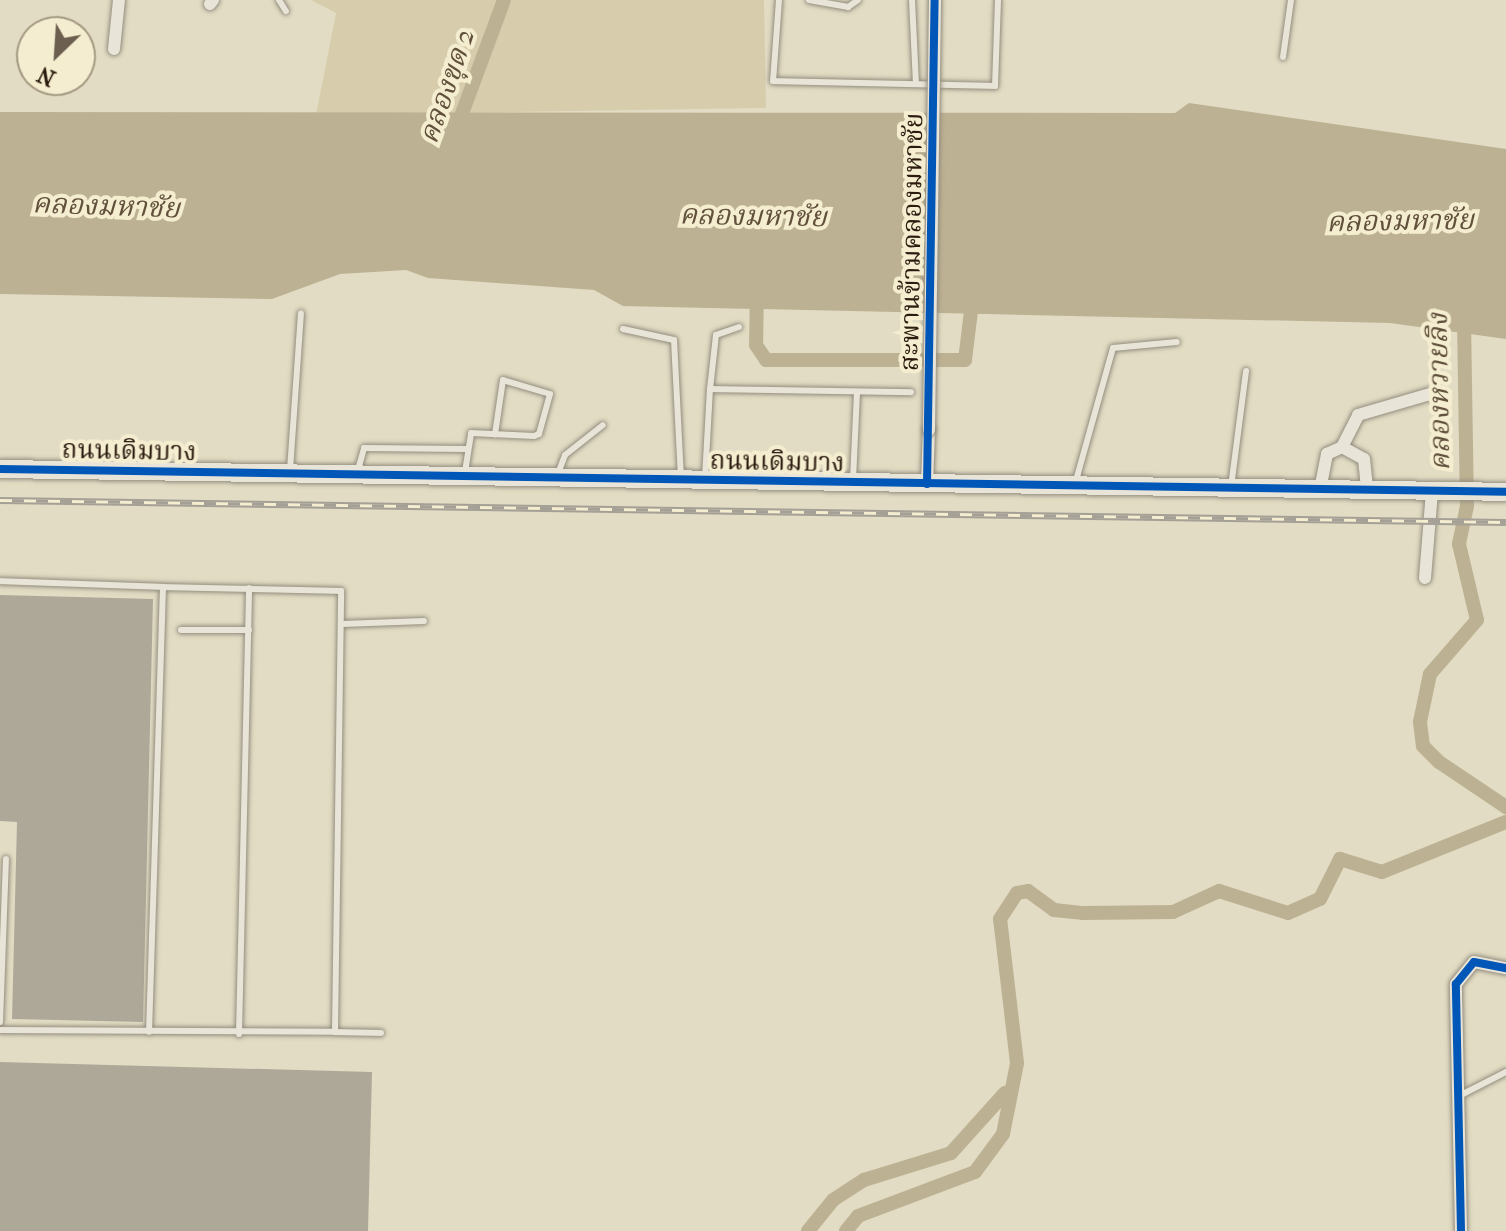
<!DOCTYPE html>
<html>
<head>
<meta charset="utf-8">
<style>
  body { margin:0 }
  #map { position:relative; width:1506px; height:1231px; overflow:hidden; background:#e2dcc4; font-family:"IM FELL French Canon","Noto Serif Thai",serif }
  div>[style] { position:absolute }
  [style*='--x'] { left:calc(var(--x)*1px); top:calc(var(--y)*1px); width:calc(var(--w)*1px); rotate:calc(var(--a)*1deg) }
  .green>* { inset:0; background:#d7cdad }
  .water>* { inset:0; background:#bdb193 }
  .canal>* { height:14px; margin:-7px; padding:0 7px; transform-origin:7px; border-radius:7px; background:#bdb193 }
  .building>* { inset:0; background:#aea899 }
  .roads { filter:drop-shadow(0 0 2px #938d7e) drop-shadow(0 0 2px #938d7e) }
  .lane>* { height:6px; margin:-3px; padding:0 3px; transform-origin:3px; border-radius:3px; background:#e8e4d8 }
  .street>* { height:12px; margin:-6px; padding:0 6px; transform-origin:6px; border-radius:6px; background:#e8e4d8 }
  .secondary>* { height:18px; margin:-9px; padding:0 9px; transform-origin:9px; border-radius:9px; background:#e8e4d8 }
  .rail>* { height:7px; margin-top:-3.5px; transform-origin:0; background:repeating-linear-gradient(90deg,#f5edd0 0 12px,#a5a096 0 24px); box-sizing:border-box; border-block:2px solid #a5a096 }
  .bridges { filter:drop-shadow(0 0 2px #938d7e) drop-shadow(0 0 2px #938d7e) }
  .street-bridge>* { height:12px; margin:-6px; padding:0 6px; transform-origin:6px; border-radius:6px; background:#e8e4d8 }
  .cycleway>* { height:8px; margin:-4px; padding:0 4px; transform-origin:4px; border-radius:4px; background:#0057b8 }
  span { translate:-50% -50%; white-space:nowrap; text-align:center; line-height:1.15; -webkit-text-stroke:8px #f5edd0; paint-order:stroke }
  .street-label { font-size:26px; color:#2c1c10 }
  .water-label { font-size:28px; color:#60503c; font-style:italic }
  .north { position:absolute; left:16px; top:16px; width:80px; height:80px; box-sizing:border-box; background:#f5edd0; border:2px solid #a59983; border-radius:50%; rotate:205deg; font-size:22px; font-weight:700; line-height:32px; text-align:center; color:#2c1c10 }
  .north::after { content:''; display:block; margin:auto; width:28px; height:36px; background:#6c5f4f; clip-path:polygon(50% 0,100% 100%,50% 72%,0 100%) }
</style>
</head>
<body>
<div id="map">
  <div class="green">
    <i style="clip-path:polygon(311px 0,764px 0,766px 108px,316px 115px,336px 13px)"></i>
  </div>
  <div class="water">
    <i style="clip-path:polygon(1189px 103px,1506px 149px,1506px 339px,1390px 323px,623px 306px,594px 290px,428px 278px,406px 270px,340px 274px,272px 299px,0 294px,0 112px,1175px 113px)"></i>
  </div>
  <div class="canal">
    <i style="--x:457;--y:127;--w:135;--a:-69.7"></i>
    <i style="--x:757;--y:290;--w:55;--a:91"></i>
    <i style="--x:756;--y:345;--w:18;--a:56"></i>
    <i style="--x:766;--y:360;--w:199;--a:0"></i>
    <i style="--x:965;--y:360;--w:65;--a:-83"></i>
    <i style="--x:1464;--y:319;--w:187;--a:89.1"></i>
    <i style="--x:1467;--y:506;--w:39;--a:102"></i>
    <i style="--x:1459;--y:544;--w:78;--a:76.7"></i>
    <i style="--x:1477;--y:620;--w:72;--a:131"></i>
    <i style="--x:1430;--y:674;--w:49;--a:101.8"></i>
    <i style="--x:1420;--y:722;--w:24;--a:83"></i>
    <i style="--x:1423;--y:746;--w:23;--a:45"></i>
    <i style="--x:1439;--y:762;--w:81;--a:33.9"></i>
    <i style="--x:808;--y:1231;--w:40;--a:-51"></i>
    <i style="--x:833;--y:1200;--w:37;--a:-33"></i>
    <i style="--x:864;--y:1180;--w:91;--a:-17.2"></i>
    <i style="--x:951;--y:1153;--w:81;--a:-48"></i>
    <i style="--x:846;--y:1231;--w:19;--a:-51"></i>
    <i style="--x:858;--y:1216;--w:125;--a:-20.6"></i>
    <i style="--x:975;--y:1172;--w:47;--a:-53.6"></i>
    <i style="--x:1003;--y:1134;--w:72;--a:-78.8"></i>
    <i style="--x:1017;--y:1063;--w:145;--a:-96.7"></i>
    <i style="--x:1000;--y:919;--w:31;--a:-57"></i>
    <i style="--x:1017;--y:893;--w:11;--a:-10"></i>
    <i style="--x:1028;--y:891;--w:32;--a:36"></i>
    <i style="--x:1054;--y:910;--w:30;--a:6"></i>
    <i style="--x:1084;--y:913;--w:89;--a:-0.6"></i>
    <i style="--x:1173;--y:912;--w:51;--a:-24.5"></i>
    <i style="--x:1219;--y:891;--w:72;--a:17.7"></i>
    <i style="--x:1288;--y:913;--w:35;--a:-24"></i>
    <i style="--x:1320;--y:899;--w:45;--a:-63.4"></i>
    <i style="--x:1340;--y:859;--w:44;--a:17.2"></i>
    <i style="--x:1382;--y:872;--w:134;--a:-22"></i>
  </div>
  <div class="building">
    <i style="clip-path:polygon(0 595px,153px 599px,143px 1022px,12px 1019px,17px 822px,0 821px)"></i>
    <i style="clip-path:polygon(0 1062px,372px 1072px,368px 1231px,0 1231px)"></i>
  </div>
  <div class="roads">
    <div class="lane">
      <i style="--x:279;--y:0;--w:13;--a:58"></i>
      <i style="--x:779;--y:0;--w:81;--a:94.2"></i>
      <i style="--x:773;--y:81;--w:222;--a:1.3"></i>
      <i style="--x:995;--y:86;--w:86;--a:-88"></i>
      <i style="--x:809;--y:0;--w:40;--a:10"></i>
      <i style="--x:848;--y:7;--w:12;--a:-35"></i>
      <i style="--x:912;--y:0;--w:84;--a:87.3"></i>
      <i style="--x:1283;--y:57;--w:58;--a:-82"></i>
      <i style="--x:739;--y:327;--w:24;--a:161"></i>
      <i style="--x:716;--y:335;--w:54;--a:96.3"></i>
      <i style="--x:710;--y:389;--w:201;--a:0.9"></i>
      <i style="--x:623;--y:329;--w:52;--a:12.2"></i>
      <i style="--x:674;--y:340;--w:138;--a:87.1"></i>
      <i style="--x:290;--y:470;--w:157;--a:-86"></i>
      <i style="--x:465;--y:472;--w:39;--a:-81"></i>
      <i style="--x:471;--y:433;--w:63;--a:2.7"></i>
      <i style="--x:534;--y:436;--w:5;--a:-22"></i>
      <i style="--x:539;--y:434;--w:41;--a:-74.6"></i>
      <i style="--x:550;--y:394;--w:49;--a:-163.4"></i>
      <i style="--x:503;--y:380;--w:55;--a:98.4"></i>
      <i style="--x:357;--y:473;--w:26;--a:-74"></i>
      <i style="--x:364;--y:448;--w:102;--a:0.6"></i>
      <i style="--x:557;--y:476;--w:22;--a:-69"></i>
      <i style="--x:565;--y:455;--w:48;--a:-38.3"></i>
      <i style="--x:705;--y:478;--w:89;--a:-86.8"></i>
      <i style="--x:853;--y:480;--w:87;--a:-87.4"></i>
      <i style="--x:1075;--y:484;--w:141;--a:-74.4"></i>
      <i style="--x:1113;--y:348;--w:64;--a:-5.4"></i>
      <i style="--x:1231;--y:487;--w:117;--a:-82.6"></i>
      <i style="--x:0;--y:581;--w:163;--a:2.1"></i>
      <i style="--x:163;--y:587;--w:445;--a:91.8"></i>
      <i style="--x:342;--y:624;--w:82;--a:-2.1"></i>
      <i style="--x:181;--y:630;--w:68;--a:0"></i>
      <i style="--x:0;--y:1022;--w:163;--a:-87.9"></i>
      <i style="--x:0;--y:1030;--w:335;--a:0.3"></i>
      <i style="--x:335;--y:1032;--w:441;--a:-89.2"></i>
      <i style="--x:341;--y:591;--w:178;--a:-178.7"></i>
      <i style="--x:335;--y:1032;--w:46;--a:1.2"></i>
      <i style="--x:239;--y:1034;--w:446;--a:-88.7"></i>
      <i style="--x:1459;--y:1096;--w:53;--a:-27.1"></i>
    </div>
    <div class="street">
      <i style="--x:210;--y:4;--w:5;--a:-53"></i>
      <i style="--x:114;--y:49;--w:49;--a:-84.2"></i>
      <i style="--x:1342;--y:447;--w:36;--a:-63"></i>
      <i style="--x:1358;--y:415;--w:75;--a:-16.3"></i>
      <i style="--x:927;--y:484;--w:54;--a:-87.9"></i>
      <i style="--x:1320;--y:490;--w:37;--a:-79"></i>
      <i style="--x:1327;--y:454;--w:17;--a:-25"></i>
      <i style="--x:1342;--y:447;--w:25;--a:29"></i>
      <i style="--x:1364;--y:459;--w:31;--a:84"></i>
      <i style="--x:1425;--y:578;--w:87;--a:-85.4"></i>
      <i style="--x:1461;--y:1231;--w:247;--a:-91.2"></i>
      <i style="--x:1456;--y:984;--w:28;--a:-51"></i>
      <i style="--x:1474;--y:962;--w:33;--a:11"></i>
    </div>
    <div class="secondary">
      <i style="--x:0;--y:469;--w:1506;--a:0.87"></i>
    </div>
  </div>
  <div class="rail">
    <i style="--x:0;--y:500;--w:1506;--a:0.84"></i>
  </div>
  <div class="bridges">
    <div class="street-bridge">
      <i style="--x:929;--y:430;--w:430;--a:-89.2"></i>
    </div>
  </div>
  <div class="cycleway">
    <i style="--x:0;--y:469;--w:1506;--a:0.87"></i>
    <i style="--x:927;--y:484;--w:484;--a:-89.1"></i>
    <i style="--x:1461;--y:1231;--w:247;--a:-91.2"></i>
    <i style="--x:1456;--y:984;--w:28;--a:-51"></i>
    <i style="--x:1474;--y:962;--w:33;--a:11"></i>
  </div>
  <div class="street-label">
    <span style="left:912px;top:242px;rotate:-89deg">สะพานข้ามคลองมหาชัย</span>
    <span style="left:129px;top:451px;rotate:1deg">ถนนเดิมบาง</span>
    <span style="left:777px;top:462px;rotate:1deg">ถนนเดิมบาง</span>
  </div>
  <div class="water-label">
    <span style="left:447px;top:86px;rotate:-71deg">คลองขุด 2</span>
    <span style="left:106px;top:206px;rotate:2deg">คลองมหาชัย</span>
    <span style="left:753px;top:216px;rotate:1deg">คลองมหาชัย</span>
    <span style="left:1400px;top:221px;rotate:-1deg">คลองมหาชัย</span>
    <span style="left:1439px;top:392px;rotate:-91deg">คลองหวายลิง</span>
  </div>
  <div class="north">N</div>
</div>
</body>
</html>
